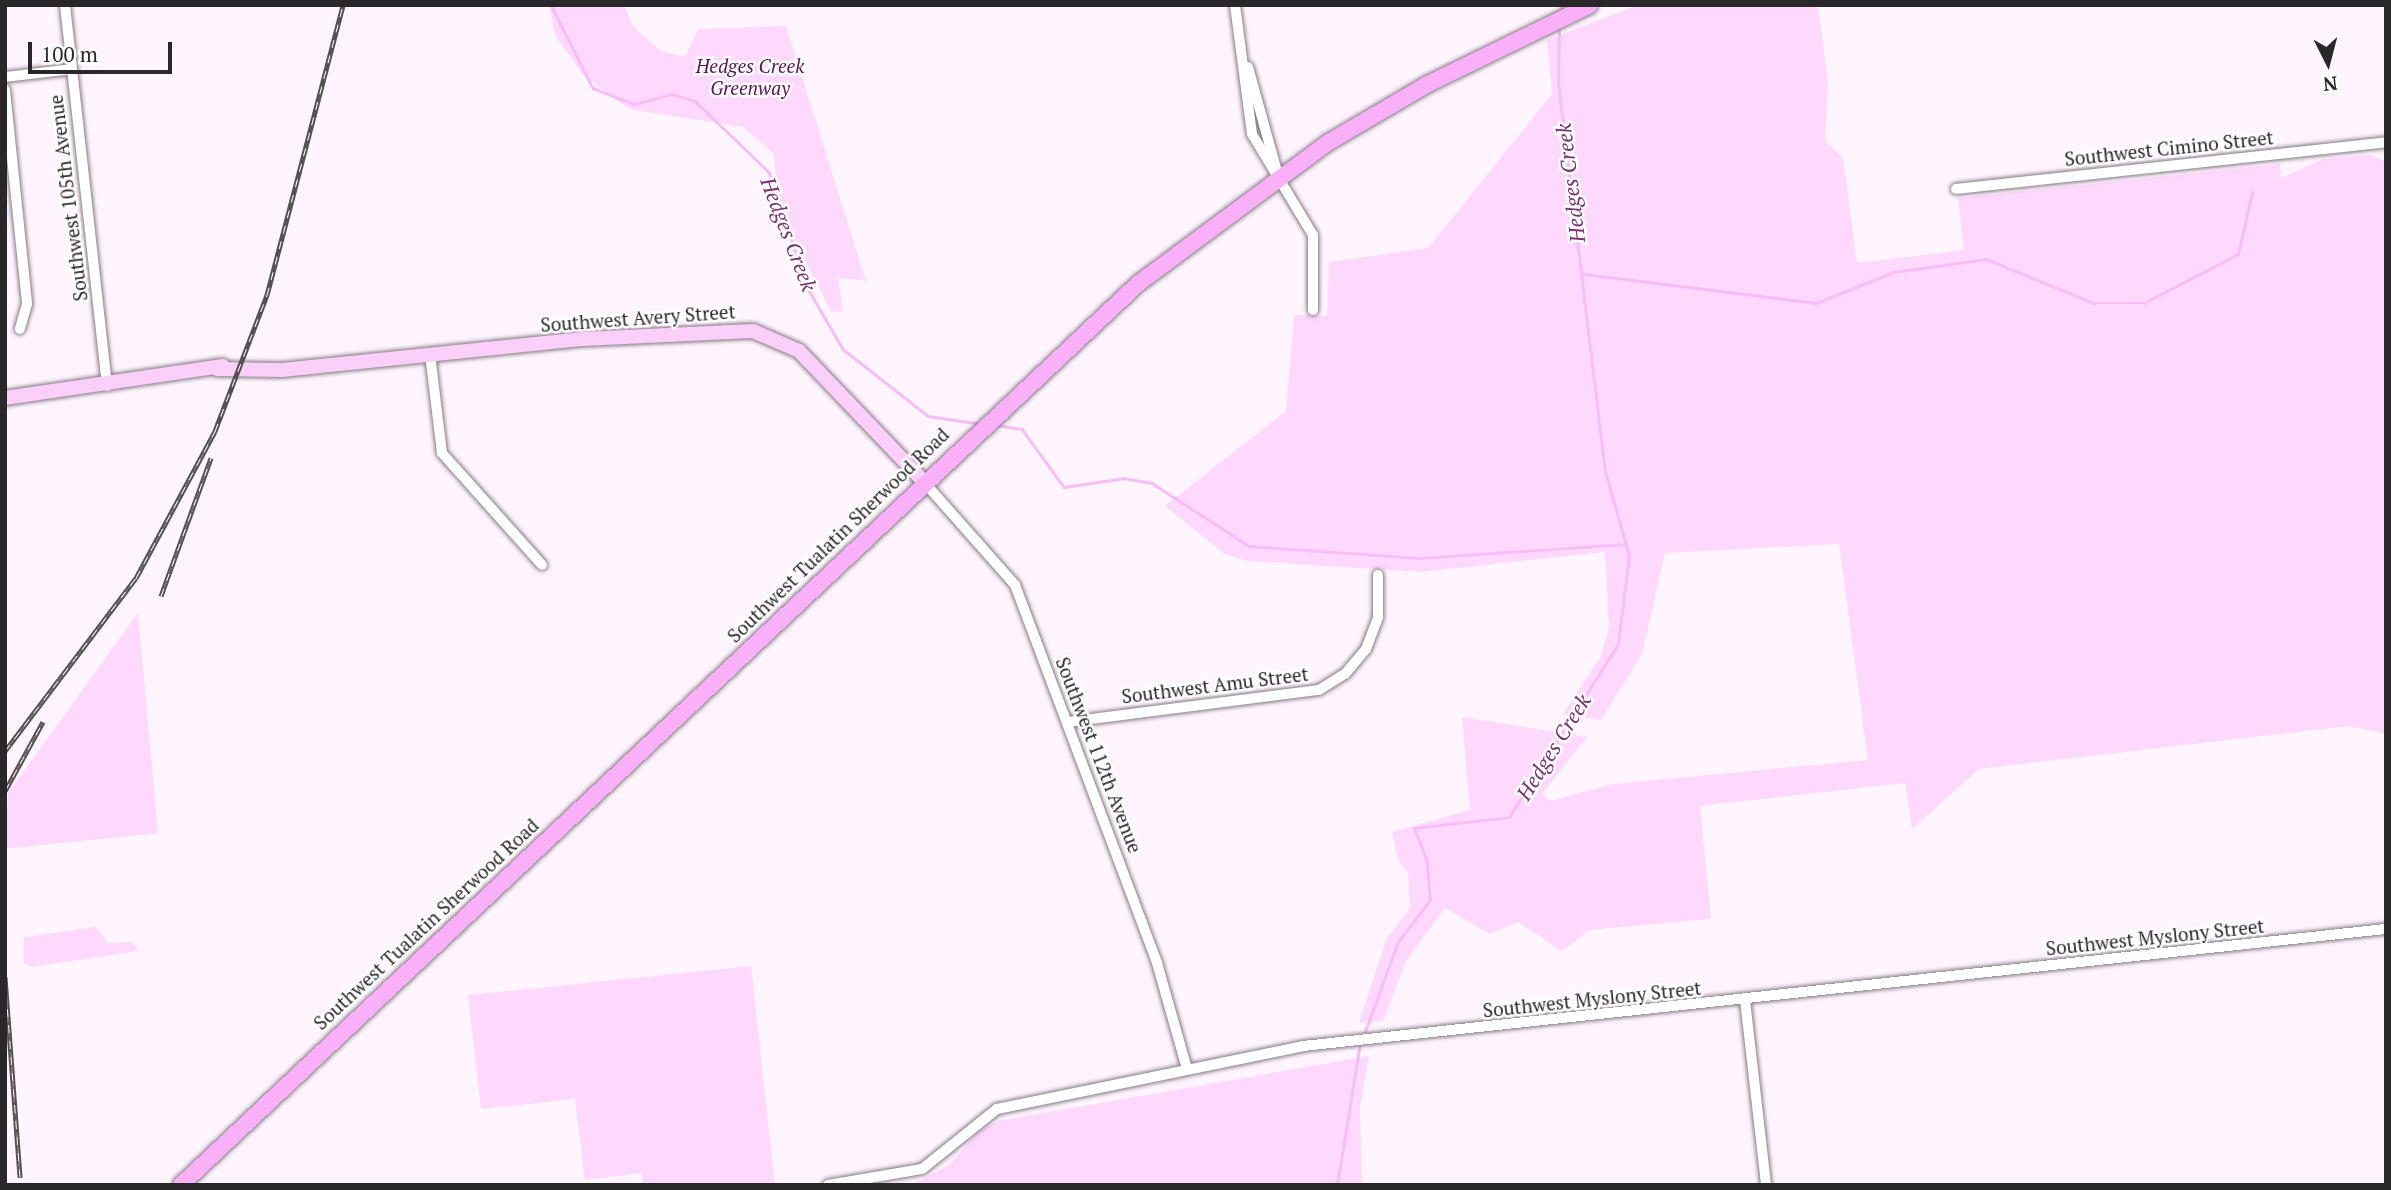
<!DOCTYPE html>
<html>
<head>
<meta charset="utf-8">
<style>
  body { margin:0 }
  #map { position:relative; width:2391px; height:1190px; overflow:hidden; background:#fff5ff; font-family:"PT Serif",serif }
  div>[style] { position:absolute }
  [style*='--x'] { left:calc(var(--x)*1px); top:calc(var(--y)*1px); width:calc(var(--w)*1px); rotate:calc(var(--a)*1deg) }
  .green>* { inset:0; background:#fed8fd }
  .stream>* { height:2.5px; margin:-1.25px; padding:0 1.25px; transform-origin:1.25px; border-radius:1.25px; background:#f8bdf7 }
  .roads { filter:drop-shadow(0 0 2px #857c84) drop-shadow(0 0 2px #857c84) }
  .minor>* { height:10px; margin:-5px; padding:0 5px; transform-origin:5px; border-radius:5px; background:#fff }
  .major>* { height:14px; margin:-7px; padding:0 7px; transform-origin:7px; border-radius:7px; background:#fccffb }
  .highway>* { height:16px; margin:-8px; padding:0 8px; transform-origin:8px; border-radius:8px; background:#faaff9 }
  .rail>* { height:5px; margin-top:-2.5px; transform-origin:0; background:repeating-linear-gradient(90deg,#fff 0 8px,#555155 0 16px); box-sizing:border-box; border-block:2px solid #555155 }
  span { translate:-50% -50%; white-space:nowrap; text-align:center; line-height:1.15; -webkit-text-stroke:5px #fff; paint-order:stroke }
  .park-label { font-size:19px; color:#58155a; font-style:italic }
  .street-label { font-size:19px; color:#2a272a }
  .water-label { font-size:21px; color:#763377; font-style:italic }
  .frame { position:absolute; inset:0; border:7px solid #2a272a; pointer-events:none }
  .north { position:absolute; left:2293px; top:28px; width:70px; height:70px; -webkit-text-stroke:5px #fff; paint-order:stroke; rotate:174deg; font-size:19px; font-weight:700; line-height:28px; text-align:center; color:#2a272a }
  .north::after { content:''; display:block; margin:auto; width:24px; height:32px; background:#2a272a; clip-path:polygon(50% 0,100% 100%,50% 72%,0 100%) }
  .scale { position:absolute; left:28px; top:42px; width:144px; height:32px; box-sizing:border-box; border:4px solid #2a272a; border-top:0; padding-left:9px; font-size:21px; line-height:24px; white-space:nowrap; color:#2a272a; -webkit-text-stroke:5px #fff; paint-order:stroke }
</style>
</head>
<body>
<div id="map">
  <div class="green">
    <i style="clip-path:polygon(549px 5px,624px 5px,633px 27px,661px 51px,685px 57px,698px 29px,786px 26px,866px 281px,838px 278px,843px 311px,831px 312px,778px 206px,774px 154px,743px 127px,629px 109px,583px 75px,555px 35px)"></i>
    <i style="clip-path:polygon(1638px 5px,1818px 5px,1828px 83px,1825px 141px,1843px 158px,1857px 263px,1964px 250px,1958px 198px,2280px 164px,2281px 178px,2323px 159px,2371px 155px,2386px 162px,2386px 734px,2348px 726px,1979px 769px,1912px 829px,1905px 783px,1700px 806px,1711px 919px,1589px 930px,1562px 951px,1518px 922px,1490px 934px,1445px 908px,1406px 961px,1383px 1021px,1359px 1023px,1387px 938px,1410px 908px,1408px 873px,1398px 860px,1392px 832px,1470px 810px,1462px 717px,1587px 737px,1542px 794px,1550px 801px,1613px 784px,1868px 760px,1839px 544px,1665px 553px,1642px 654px,1601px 720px,1563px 714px,1601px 656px,1609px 628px,1605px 552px,1421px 572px,1247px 561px,1225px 554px,1165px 506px,1286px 411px,1294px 315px,1327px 316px,1329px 262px,1428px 248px,1552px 94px,1547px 40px)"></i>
    <i style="clip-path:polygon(138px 613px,158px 833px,5px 849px,8px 793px)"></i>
    <i style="clip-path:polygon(96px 927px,108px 943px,133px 942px,138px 951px,32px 967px,24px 963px,24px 937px)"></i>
    <i style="clip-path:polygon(751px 966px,775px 1185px,643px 1185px,641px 1173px,585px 1180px,575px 1099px,481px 1109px,468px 995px)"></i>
    <i style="clip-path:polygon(1369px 1056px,1360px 1108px,1362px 1185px,912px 1185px,949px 1165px,977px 1133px,998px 1121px)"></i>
  </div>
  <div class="stream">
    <i style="--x:551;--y:5;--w:93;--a:63.2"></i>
    <i style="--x:593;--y:88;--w:44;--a:21.3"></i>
    <i style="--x:634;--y:104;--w:39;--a:-15"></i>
    <i style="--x:672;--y:94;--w:24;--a:17"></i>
    <i style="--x:695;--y:101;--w:103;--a:43.8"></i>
    <i style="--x:769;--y:172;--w:121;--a:71.7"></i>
    <i style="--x:807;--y:287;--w:72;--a:59.9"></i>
    <i style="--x:843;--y:349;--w:108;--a:38.2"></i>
    <i style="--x:928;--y:416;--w:49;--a:8.3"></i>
    <i style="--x:1561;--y:9;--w:4;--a:-90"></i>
    <i style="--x:1584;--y:274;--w:234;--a:7.1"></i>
    <i style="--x:1816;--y:303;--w:84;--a:-21.7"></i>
    <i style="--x:1894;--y:272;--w:93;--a:-8"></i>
    <i style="--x:1986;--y:259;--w:117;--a:22.2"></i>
    <i style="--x:2094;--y:303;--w:50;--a:0"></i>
    <i style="--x:2144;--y:303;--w:106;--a:-27.5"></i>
    <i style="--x:2238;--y:254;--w:63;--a:-77.1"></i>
    <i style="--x:996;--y:425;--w:26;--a:9"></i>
    <i style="--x:1022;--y:429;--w:72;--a:54.1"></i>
    <i style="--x:1064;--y:487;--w:61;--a:-8.5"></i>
    <i style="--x:1124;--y:478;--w:28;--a:10"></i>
    <i style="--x:1152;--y:483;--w:116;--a:33"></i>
    <i style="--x:1249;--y:546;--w:171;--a:4"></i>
    <i style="--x:1420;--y:558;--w:206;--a:-3.9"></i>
    <i style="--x:1363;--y:1037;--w:101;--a:-69.8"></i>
    <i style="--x:1398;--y:942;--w:53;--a:-52.7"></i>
    <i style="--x:1430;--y:900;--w:38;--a:-95"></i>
    <i style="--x:1427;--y:862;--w:36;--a:-111"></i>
    <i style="--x:1414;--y:828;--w:96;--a:-6.6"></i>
    <i style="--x:1509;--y:817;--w:204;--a:-57.8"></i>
    <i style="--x:1618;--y:644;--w:89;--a:-82.9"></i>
    <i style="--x:1629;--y:556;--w:87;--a:-105.9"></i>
    <i style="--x:1605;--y:472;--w:391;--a:-96.9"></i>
    <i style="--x:1558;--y:84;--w:56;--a:-89"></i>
    <i style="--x:1337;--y:1185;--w:144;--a:-80.8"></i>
  </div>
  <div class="roads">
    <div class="minor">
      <i style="--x:65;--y:5;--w:383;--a:83.7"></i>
      <i style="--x:1235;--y:5;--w:130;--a:82.5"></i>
      <i style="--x:1252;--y:134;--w:118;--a:58.9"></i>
      <i style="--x:1313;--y:235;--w:75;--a:90"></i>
      <i style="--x:1248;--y:67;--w:112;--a:74.5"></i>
      <i style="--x:5;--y:77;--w:67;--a:-6.8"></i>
      <i style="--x:5;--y:90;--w:215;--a:84.1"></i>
      <i style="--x:27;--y:304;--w:26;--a:106"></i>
      <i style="--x:1956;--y:189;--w:433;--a:-6.2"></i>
      <i style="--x:430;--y:354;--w:100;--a:83.1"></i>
      <i style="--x:442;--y:453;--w:150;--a:48.2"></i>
      <i style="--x:924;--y:482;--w:137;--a:48.5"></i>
      <i style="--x:1015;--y:585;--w:404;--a:69.4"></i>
      <i style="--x:1157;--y:963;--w:110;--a:74.2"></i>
      <i style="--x:1068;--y:722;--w:253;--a:-7.3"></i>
      <i style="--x:1319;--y:690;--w:31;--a:-32"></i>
      <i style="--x:1345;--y:674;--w:33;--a:-50"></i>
      <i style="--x:1366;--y:649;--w:34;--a:-69"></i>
      <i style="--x:1378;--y:617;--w:42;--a:-90"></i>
      <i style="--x:1745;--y:1000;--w:186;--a:83.5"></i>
      <i style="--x:828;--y:1185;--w:95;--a:-9.7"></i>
      <i style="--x:922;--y:1169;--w:96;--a:-38.7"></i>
      <i style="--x:997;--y:1109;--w:312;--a:-11.6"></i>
      <i style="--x:1303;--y:1046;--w:1089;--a:-6.17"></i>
    </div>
    <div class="major">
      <i style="--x:217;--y:369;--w:65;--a:0.9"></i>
      <i style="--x:282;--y:370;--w:303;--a:-5.9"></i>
      <i style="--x:583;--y:339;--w:170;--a:-2.7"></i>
      <i style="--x:753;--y:331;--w:50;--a:23.5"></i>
      <i style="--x:799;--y:351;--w:181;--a:46.3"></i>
      <i style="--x:5;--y:398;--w:220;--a:-8.4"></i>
    </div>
    <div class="highway">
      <i style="--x:181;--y:1185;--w:1316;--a:-43.28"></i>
      <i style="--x:1139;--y:283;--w:237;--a:-36.6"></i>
      <i style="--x:1329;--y:142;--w:113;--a:-30.4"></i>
      <i style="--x:1426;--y:85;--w:182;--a:-26"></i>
    </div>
  </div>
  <div class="rail">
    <i style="--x:161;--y:596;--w:147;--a:-70.1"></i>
    <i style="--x:5;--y:751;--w:217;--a:-52.9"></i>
    <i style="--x:136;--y:578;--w:167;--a:-61.7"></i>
    <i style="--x:215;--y:431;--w:146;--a:-69.1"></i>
    <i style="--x:267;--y:295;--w:300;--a:-75.3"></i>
    <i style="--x:5;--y:791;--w:79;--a:-61.2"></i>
    <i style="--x:5;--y:977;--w:201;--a:85.7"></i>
  </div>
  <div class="park-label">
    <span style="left:750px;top:77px">Hedges Creek<br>Greenway</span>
  </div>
  <div class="street-label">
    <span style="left:2169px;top:148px;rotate:-6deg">Southwest Cimino Street</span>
    <span style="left:68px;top:198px;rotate:-97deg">Southwest 105th Avenue</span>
    <span style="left:638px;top:318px;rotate:-4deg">Southwest Avery Street</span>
    <span style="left:838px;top:535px;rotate:-44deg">Southwest Tualatin Sherwood Road</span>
    <span style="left:1215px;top:685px;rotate:-7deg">Southwest Amu Street</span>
    <span style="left:1099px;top:755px;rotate:69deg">Southwest 112th Avenue</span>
    <span style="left:426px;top:924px;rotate:-43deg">Southwest Tualatin Sherwood Road</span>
    <span style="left:2155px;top:937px;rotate:-6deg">Southwest Myslony Street</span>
    <span style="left:1592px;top:999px;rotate:-6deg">Southwest Myslony Street</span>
  </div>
  <div class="water-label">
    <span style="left:1570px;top:183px;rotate:-97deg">Hedges Creek</span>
    <span style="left:789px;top:234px;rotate:69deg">Hedges Creek</span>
    <span style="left:1553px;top:747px;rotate:-58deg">Hedges Creek</span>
  </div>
  <div class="frame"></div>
  <div class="north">N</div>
  <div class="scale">100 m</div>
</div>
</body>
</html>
